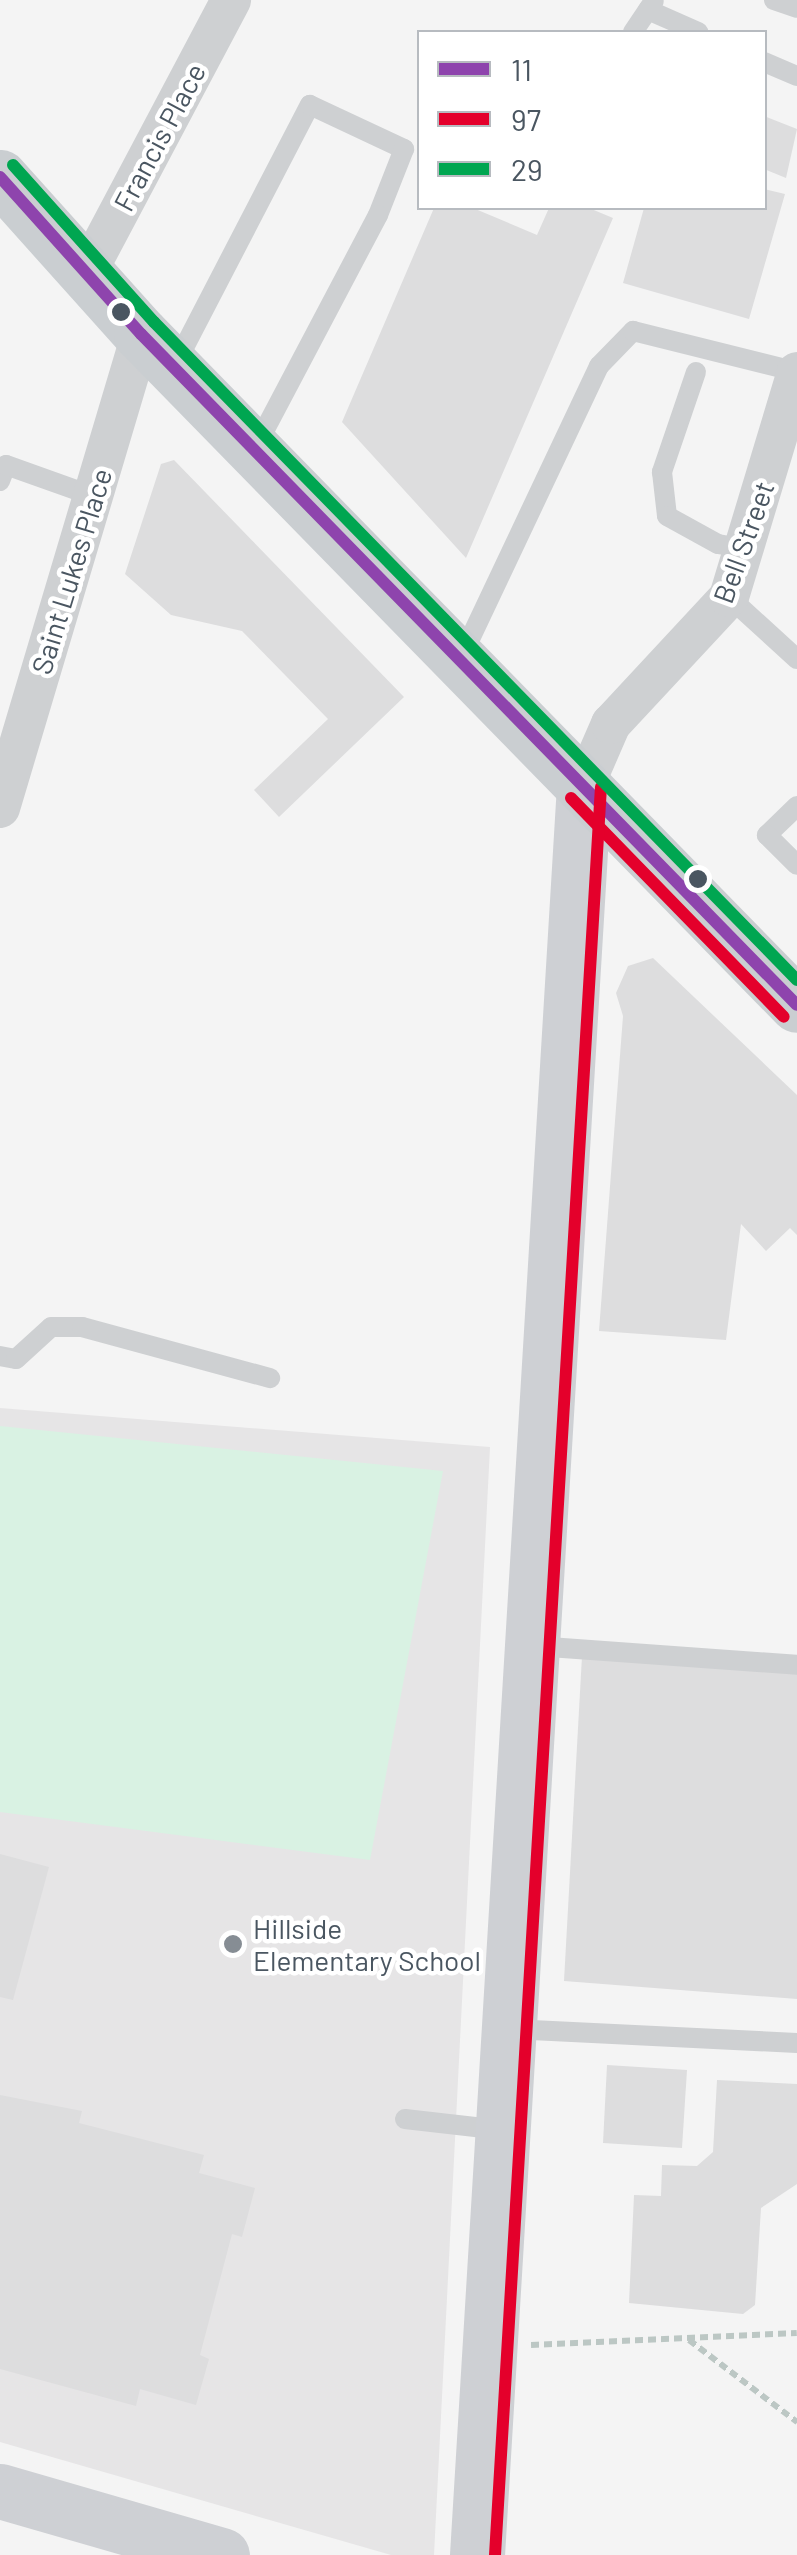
<!DOCTYPE html>
<html>
<head>
<meta charset="utf-8">
<style>
  body { margin:0 }
  #map { position:relative; width:797px; height:2555px; overflow:hidden; background:#f4f4f4; font-family:Barlow,sans-serif }
  div>[style] { position:absolute }
  [style*='--x'] { left:calc(var(--x)*1px); top:calc(var(--y)*1px); width:calc(var(--w)*1px); rotate:calc(var(--a)*1deg) }
  .education>* { inset:0; background:#e6e5e6 }
  .green>* { inset:0; background:#d9f2e3 }
  .building>* { inset:0; background:#ddddde }
  .path>* { height:6px; margin-top:-3px; transform-origin:0; background:repeating-linear-gradient(90deg,#bcc7c4 0 8px,transparent 0 13px) }
  .lane>* { height:20px; margin:-10px; padding:0 10px; transform-origin:10px; border-radius:10px; background:#ced0d2 }
  .street>* { height:40px; margin:-20px; padding:0 20px; transform-origin:20px; border-radius:20px; background:#ced0d2 }
  .secondary>* { height:55px; margin:-27.5px; padding:0 27.5px; transform-origin:27.5px; border-radius:27.5px; background:#ced0d4 }
  .primary>* { height:55px; margin:-27.5px; padding:0 27.5px; transform-origin:27.5px; border-radius:27.5px; background:#caced1 }
  .bus-1>* { height:12px; margin:-6px; padding:0 6px; transform-origin:6px; border-radius:6px; background:#8e44ad }
  .bus-2>* { height:12px; margin:-6px; padding:0 6px; transform-origin:6px; border-radius:6px; background:#e4002b }
  .bus-3>* { height:12px; margin:-6px; padding:0 6px; transform-origin:6px; border-radius:6px; background:#00a651 }
  .dots>* { width:28px; height:28px; translate:-50% -50%; box-sizing:border-box; border:5px solid #fff; border-radius:50% }
  span { translate:-50% -50%; white-space:nowrap; text-align:center; line-height:1.15; -webkit-text-stroke:9px #fff; paint-order:stroke }
  .street-label { font-size:28px; color:#4a5661 }
  .poi-label { font-size:28px; color:#4a5661 }
  .left { translate:0 -50%; text-align:left }
  .legend { position:absolute; left:417px; top:30px; width:350px; height:180px; box-sizing:border-box; background:#fff; border:2px solid #b7bbc0; margin:0; padding:12px 18px; list-style:none; font-size:30px; color:#4a5661 }
  .legend li { display:flex; align-items:center; gap:20px; height:50px }
  .legend b { width:50px; border:2px solid #b7bbc0 }
</style>
</head>
<body>
<div id="map">
  <div class="education">
    <i style="clip-path:polygon(0 1408px,490px 1447px,434px 2555px,391px 2555px,0 2442px)"></i>
  </div>
  <div class="green">
    <i style="clip-path:polygon(0 1426px,443px 1471px,370px 1860px,0 1812px)"></i>
  </div>
  <div class="building">
    <i style="clip-path:polygon(764px 116px,797px 129px,786px 178px,764px 169px)"></i>
    <i style="clip-path:polygon(764px 189px,785px 194px,749px 319px,623px 283px,644px 208px,764px 208px)"></i>
    <i style="clip-path:polygon(434px 208px,473px 208px,537px 235px,549px 208px,589px 208px,613px 218px,466px 558px,342px 422px)"></i>
    <i style="clip-path:polygon(174px 460px,404px 697px,279px 817px,254px 790px,328px 719px,242px 631px,171px 615px,125px 574px,161px 464px)"></i>
    <i style="clip-path:polygon(653px 958px,797px 1095px,797px 1235px,790px 1228px,766px 1251px,741px 1224px,726px 1340px,599px 1331px,623px 1016px,616px 993px,628px 966px)"></i>
    <i style="clip-path:polygon(582px 1656px,797px 1671px,797px 1999px,564px 1981px)"></i>
    <i style="clip-path:polygon(0 1854px,49px 1867px,13px 2000px,0 1997px)"></i>
    <i style="clip-path:polygon(607px 2065px,687px 2070px,682px 2148px,603px 2143px)"></i>
    <i style="clip-path:polygon(717px 2080px,797px 2084px,797px 2184px,761px 2208px,755px 2305px,743px 2314px,629px 2303px,634px 2195px,661px 2196px,662px 2165px,697px 2166px,713px 2152px)"></i>
    <i style="clip-path:polygon(0 2095px,82px 2111px,79px 2123px,204px 2155px,199px 2173px,255px 2188px,242px 2237px,232px 2234px,200px 2355px,209px 2359px,196px 2405px,140px 2389px,136px 2406px,0 2369px)"></i>
  </div>
  <div class="path">
    <i style="--x:689;--y:2340;--w:136;--a:37.2"></i>
    <i style="--x:531;--y:2345;--w:266;--a:-2.6"></i>
  </div>
  <div class="lane">
    <i style="--x:774;--y:0;--w:24;--a:19"></i>
    <i style="--x:648;--y:10;--w:55;--a:23.7"></i>
    <i style="--x:633;--y:32;--w:37;--a:-56"></i>
    <i style="--x:764;--y:62;--w:36;--a:23"></i>
    <i style="--x:175;--y:365;--w:293;--a:-62.6"></i>
    <i style="--x:310;--y:105;--w:104;--a:25.1"></i>
    <i style="--x:404;--y:149;--w:71;--a:111.5"></i>
    <i style="--x:378;--y:215;--w:263;--a:117.8"></i>
    <i style="--x:696;--y:372;--w:106;--a:108.8"></i>
    <i style="--x:662;--y:472;--w:44;--a:83.5"></i>
    <i style="--x:667;--y:516;--w:58;--a:28.8"></i>
    <i style="--x:718;--y:544;--w:28;--a:10"></i>
    <i style="--x:0;--y:481;--w:17;--a:-69"></i>
    <i style="--x:6;--y:465;--w:92;--a:19.6"></i>
    <i style="--x:729;--y:597;--w:92;--a:42.4"></i>
    <i style="--x:461;--y:658;--w:323;--a:-64.7"></i>
    <i style="--x:599;--y:366;--w:49;--a:-45.8"></i>
    <i style="--x:633;--y:331;--w:169;--a:14"></i>
    <i style="--x:797;--y:806;--w:42;--a:136"></i>
    <i style="--x:767;--y:835;--w:42;--a:45"></i>
    <i style="--x:0;--y:1356;--w:16;--a:11"></i>
    <i style="--x:16;--y:1359;--w:47;--a:-42.4"></i>
    <i style="--x:51;--y:1327;--w:31;--a:0"></i>
    <i style="--x:82;--y:1327;--w:195;--a:15.2"></i>
    <i style="--x:535;--y:1646;--w:263;--a:4.1"></i>
    <i style="--x:511;--y:2029;--w:286;--a:2.8"></i>
    <i style="--x:405;--y:2119;--w:97;--a:6.5"></i>
  </div>
  <div class="street">
    <i style="--x:86;--y:274;--w:310;--a:-62.1"></i>
    <i style="--x:584;--y:786;--w:68;--a:-66.5"></i>
    <i style="--x:611;--y:724;--w:173;--a:-47.1"></i>
    <i style="--x:729;--y:597;--w:235;--a:-73.2"></i>
    <i style="--x:0;--y:808;--w:495;--a:-73.4"></i>
  </div>
  <div class="secondary">
    <i style="--x:0;--y:2491;--w:231;--a:16.1"></i>
    <i style="--x:477;--y:2555;--w:1772;--a:-86.54"></i>
  </div>
  <div class="primary">
    <i style="--x:0;--y:177;--w:211;--a:48.1"></i>
    <i style="--x:141;--y:334;--w:938;--a:45.65"></i>
  </div>
  <div class="bus-1">
    <i style="--x:0;--y:177;--w:211;--a:48.1"></i>
    <i style="--x:141;--y:334;--w:938;--a:45.65"></i>
  </div>
  <div class="bus-2">
    <i style="--x:571;--y:798;--w:305;--a:45.8"></i>
    <i style="--x:495;--y:2555;--w:1771;--a:-86.57"></i>
  </div>
  <div class="bus-3">
    <i style="--x:13;--y:165;--w:211;--a:48.1"></i>
    <i style="--x:154;--y:322;--w:920;--a:45.66"></i>
  </div>
  <div class="dots">
    <i style="left:121px;top:312px;background:#4a5661"></i>
    <i style="left:698px;top:879px;background:#4a5661"></i>
    <i style="left:233px;top:1944px;background:#868d94"></i>
  </div>
  <div class="street-label">
    <span style="left:159px;top:137px;rotate:-62deg">Francis Place</span>
    <span style="left:743px;top:542px;rotate:-70deg">Bell Street</span>
    <span style="left:71px;top:571px;rotate:-73deg">Saint Lukes Place</span>
  </div>
  <div class="poi-label">
    <span class="left" style="left:253px;top:1944px">Hillside<br>Elementary School</span>
  </div>
  <ul class="legend">
  <li><b style="height:12px;background:#8e44ad"></b>11</li>
  <li><b style="height:12px;background:#e4002b"></b>97</li>
  <li><b style="height:12px;background:#00a651"></b>29</li>
  </ul>
</div>
</body>
</html>
